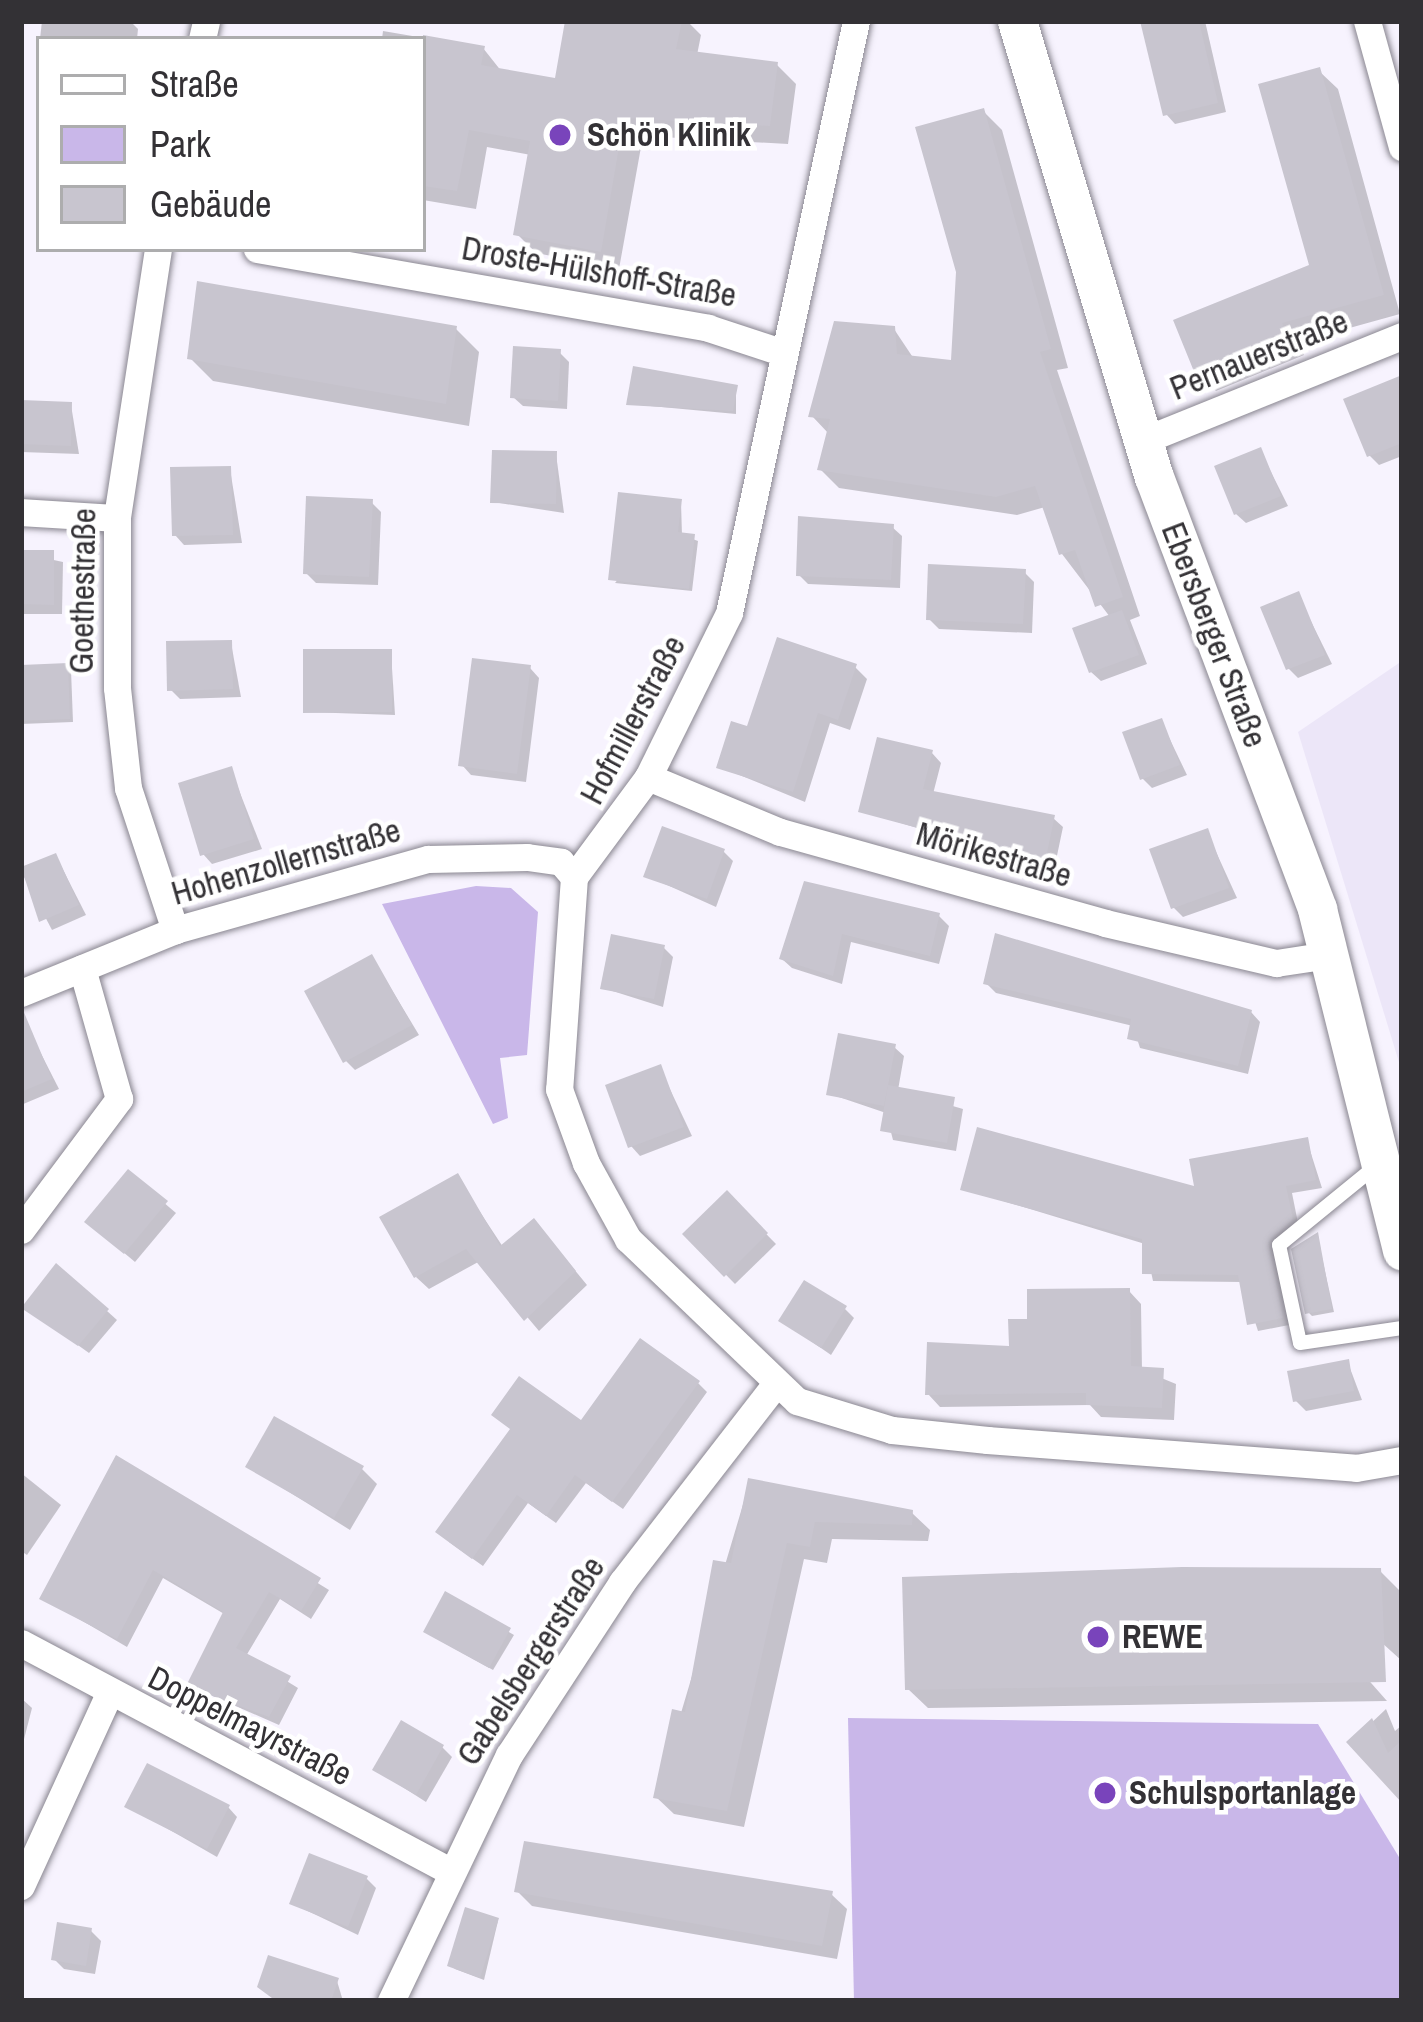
<!DOCTYPE html>
<html>
<head>
<meta charset="utf-8">
<style>
  body { margin:0 }
  #map { position:relative; width:1423px; height:2022px; overflow:hidden; background:#f7f3fe; font-family:"Archivo Narrow",sans-serif }
  div>[style] { position:absolute }
  [style*='--x'] { left:calc(var(--x)*1px); top:calc(var(--y)*1px); width:calc(var(--w)*1px); rotate:calc(var(--a)*1deg) }
  .built>* { inset:0; background:#ece6f8 }
  .green>* { inset:0; background:#c9b7e9 }
  .shadow>* { inset:0; background:#0003 }
  .building>* { inset:0; background:#c8c5cf }
  .roads { filter:drop-shadow(0 0 3px #898690) drop-shadow(0 0 3px #898690) }
  .lane>* { height:14px; margin:-7px; padding:0 7px; transform-origin:7px; border-radius:7px; background:#fff }
  .street>* { height:27px; margin:-13.5px; padding:0 13.5px; transform-origin:13.5px; border-radius:13.5px; background:#fff }
  .secondary>* { height:39px; margin:-19.5px; padding:0 19.5px; transform-origin:19.5px; border-radius:19.5px; background:#fff }
  .dots>* { width:33px; height:33px; translate:-50% -50%; box-sizing:border-box; border:6px solid #fff; border-radius:50% }
  span { translate:-50% -50%; white-space:nowrap; text-align:center; line-height:1.15; -webkit-text-stroke:9px #fff; paint-order:stroke }
  .poi-label { font-size:33px; color:#333135; font-weight:700 }
  .left { translate:0 -50%; text-align:left }
  .street-label { font-size:33px; color:#333135 }
  .frame { position:absolute; inset:0; border:24px solid #333135; pointer-events:none }
  .legend { position:absolute; left:36px; top:36px; width:390px; height:216px; box-sizing:border-box; background:#fff; border:3px solid #adadae; margin:0; padding:15px 21px; list-style:none; font-size:36px; color:#333135 }
  .legend li { display:flex; align-items:center; gap:24px; height:60px }
  .legend b { width:60px; border:3px solid #adadae }
</style>
</head>
<body>
<div id="map">
  <div class="built">
    <i style="clip-path:polygon(1402px 661px,1402px 1072px,1298px 732px)"></i>
  </div>
  <div class="green">
    <i style="clip-path:polygon(476px 886px,511px 888px,538px 912px,527px 1055px,500px 1058px,508px 1118px,493px 1124px,382px 904px)"></i>
    <i style="clip-path:polygon(848px 1718px,1318px 1724px,1402px 1862px,1402px 2000px,854px 2001px)"></i>
  </div>
  <div class="shadow">
    <i style="clip-path:polygon(42px 21px,130px 21px,138px 29px,137px 39px,40px 39px)"></i>
    <i style="clip-path:polygon(568px 21px,687px 21px,701px 35px,697px 55px,777px 65px,796px 84px,788px 144px,643px 136px,619px 269px,536px 253px,517px 234px,531px 155px,487px 147px,476px 209px,423px 200px,423px 39px,382px 39px,383px 31px,483px 48px,502px 72px,557px 81px)"></i>
    <i style="clip-path:polygon(1143px 21px,1205px 21px,1226px 112px,1175px 124px,1166px 114px)"></i>
    <i style="clip-path:polygon(1319px 71px,1338px 89px,1400px 314px,1299px 342px,1304px 355px,1216px 391px,1198px 372px,1312px 266px)"></i>
    <i style="clip-path:polygon(983px 111px,1002px 130px,1068px 368px,1057px 370px,1140px 616px,1130px 620px,1147px 664px,1101px 681px,1091px 672px,1110px 617px,1062px 554px,1045px 507px,1017px 515px,839px 488px,820px 469px,829px 434px,812px 416px,894px 329px,914px 359px,954px 363px)"></i>
    <i style="clip-path:polygon(456px 329px,479px 352px,469px 426px,213px 381px,190px 358px)"></i>
    <i style="clip-path:polygon(559px 352px,569px 362px,567px 409px,523px 406px,513px 397px)"></i>
    <i style="clip-path:polygon(1402px 383px,1402px 456px,1379px 465px,1369px 455px)"></i>
    <i style="clip-path:polygon(736px 387px,736px 414px,629px 404px)"></i>
    <i style="clip-path:polygon(21px 403px,71px 405px,79px 454px,21px 452px)"></i>
    <i style="clip-path:polygon(1260px 450px,1288px 506px,1246px 523px,1236px 514px)"></i>
    <i style="clip-path:polygon(556px 454px,564px 513px,493px 502px)"></i>
    <i style="clip-path:polygon(230px 469px,242px 543px,184px 545px,175px 535px)"></i>
    <i style="clip-path:polygon(371px 502px,381px 512px,378px 585px,316px 583px,306px 573px)"></i>
    <i style="clip-path:polygon(681px 502px,682px 535px,698px 541px,692px 591px,615px 583px)"></i>
    <i style="clip-path:polygon(892px 527px,902px 536px,900px 588px,808px 584px,799px 575px)"></i>
    <i style="clip-path:polygon(21px 553px,63px 562px,62px 614px,21px 614px)"></i>
    <i style="clip-path:polygon(1024px 572px,1034px 582px,1032px 633px,939px 629px,929px 619px)"></i>
    <i style="clip-path:polygon(1298px 595px,1332px 664px,1298px 678px,1288px 668px)"></i>
    <i style="clip-path:polygon(231px 643px,241px 697px,180px 699px,170px 689px)"></i>
    <i style="clip-path:polygon(391px 652px,395px 715px,306px 712px)"></i>
    <i style="clip-path:polygon(855px 667px,867px 679px,850px 730px,830px 723px,805px 802px,720px 767px,749px 730px)"></i>
    <i style="clip-path:polygon(21px 668px,71px 670px,73px 722px,21px 724px)"></i>
    <i style="clip-path:polygon(530px 668px,539px 678px,526px 782px,471px 775px,462px 765px)"></i>
    <i style="clip-path:polygon(1161px 721px,1187px 775px,1152px 788px,1142px 778px)"></i>
    <i style="clip-path:polygon(932px 753px,941px 763px,933px 794px,1053px 818px,1063px 827px,1054px 870px,862px 811px)"></i>
    <i style="clip-path:polygon(231px 770px,262px 849px,212px 864px,203px 854px)"></i>
    <i style="clip-path:polygon(1207px 832px,1237px 898px,1183px 917px,1173px 907px)"></i>
    <i style="clip-path:polygon(723px 851px,733px 861px,716px 907px,647px 876px)"></i>
    <i style="clip-path:polygon(56px 856px,86px 915px,52px 930px,21px 871px)"></i>
    <i style="clip-path:polygon(806px 884px,939px 916px,949px 926px,939px 964px,851px 942px,842px 984px,792px 968px,782px 959px)"></i>
    <i style="clip-path:polygon(998px 936px,1251px 1012px,1260px 1022px,1248px 1074px,1140px 1048px,1133px 1026px,996px 993px,986px 983px)"></i>
    <i style="clip-path:polygon(663px 947px,673px 957px,663px 1007px,603px 988px)"></i>
    <i style="clip-path:polygon(372px 957px,419px 1035px,355px 1070px,346px 1061px)"></i>
    <i style="clip-path:polygon(31px 1034px,59px 1089px,21px 1105px,21px 1038px)"></i>
    <i style="clip-path:polygon(894px 1047px,904px 1056px,898px 1090px,963px 1109px,956px 1151px,893px 1140px,886px 1113px,830px 1094px)"></i>
    <i style="clip-path:polygon(660px 1068px,692px 1136px,640px 1156px,631px 1146px)"></i>
    <i style="clip-path:polygon(1307px 1141px,1322px 1188px,1292px 1193px,1299px 1228px,1275px 1251px,1289px 1325px,1258px 1331px,1242px 1282px,1153px 1281px,1145px 1244px,964px 1189px,1198px 1190px)"></i>
    <i style="clip-path:polygon(129px 1173px,176px 1213px,135px 1262px,98px 1231px)"></i>
    <i style="clip-path:polygon(457px 1177px,503px 1247px,546px 1235px,587px 1285px,539px 1331px,480px 1261px,429px 1289px,416px 1277px)"></i>
    <i style="clip-path:polygon(727px 1194px,776px 1244px,735px 1284px,686px 1234px)"></i>
    <i style="clip-path:polygon(1317px 1235px,1334px 1312px,1312px 1316px,1308px 1312px)"></i>
    <i style="clip-path:polygon(1129px 1291px,1141px 1304px,1142px 1370px,1176px 1384px,1174px 1420px,1101px 1417px,1090px 1405px,940px 1407px,928px 1394px,1012px 1349px,1030px 1322px)"></i>
    <i style="clip-path:polygon(23px 1306px,107px 1311px,117px 1320px,89px 1353px)"></i>
    <i style="clip-path:polygon(845px 1309px,854px 1318px,831px 1355px,782px 1321px)"></i>
    <i style="clip-path:polygon(1348px 1363px,1362px 1400px,1306px 1411px,1296px 1401px)"></i>
    <i style="clip-path:polygon(698px 1383px,707px 1392px,623px 1509px,586px 1483px,556px 1523px,528px 1503px,483px 1566px,449px 1542px,581px 1424px)"></i>
    <i style="clip-path:polygon(117px 1459px,329px 1590px,311px 1619px,280px 1599px,246px 1656px,298px 1688px,279px 1725px,190px 1686px,226px 1615px,163px 1578px,127px 1647px,43px 1598px)"></i>
    <i style="clip-path:polygon(249px 1467px,362px 1469px,377px 1484px,350px 1530px)"></i>
    <i style="clip-path:polygon(21px 1473px,61px 1505px,27px 1555px,21px 1551px)"></i>
    <i style="clip-path:polygon(750px 1481px,912px 1513px,930px 1530px,928px 1541px,832px 1539px,827px 1563px,804px 1559px,744px 1827px,674px 1814px,656px 1797px)"></i>
    <i style="clip-path:polygon(1380px 1571px,1399px 1590px,1402px 1661px,1381px 1642px,1357px 1667px,1387px 1701px,928px 1708px,908px 1689px)"></i>
    <i style="clip-path:polygon(447px 1595px,514px 1635px,493px 1670px,430px 1635px)"></i>
    <i style="clip-path:polygon(21px 1698px,32px 1708px,21px 1751px)"></i>
    <i style="clip-path:polygon(1386px 1709px,1395px 1731px,1402px 1725px,1402px 1799px,1350px 1743px)"></i>
    <i style="clip-path:polygon(442px 1747px,452px 1757px,426px 1802px,376px 1770px)"></i>
    <i style="clip-path:polygon(128px 1806px,228px 1807px,237px 1817px,217px 1857px)"></i>
    <i style="clip-path:polygon(367px 1879px,376px 1888px,358px 1935px,293px 1904px)"></i>
    <i style="clip-path:polygon(517px 1891px,831px 1894px,847px 1909px,837px 1959px,532px 1906px)"></i>
    <i style="clip-path:polygon(498px 1921px,484px 1980px,455px 1969px,451px 1965px)"></i>
    <i style="clip-path:polygon(91px 1931px,101px 1941px,95px 1974px,64px 1969px,54px 1959px)"></i>
    <i style="clip-path:polygon(337px 1981px,343px 2001px,279px 2001px)"></i>
  </div>
  <div class="building">
    <i style="clip-path:polygon(565px 21px,682px 21px,676px 49px,778px 62px,770px 126px,624px 118px,601px 252px,513px 235px,530px 141px,469px 130px,457px 191px,423px 186px,423px 35px,485px 46px,481px 65px,555px 78px)"></i>
    <i style="clip-path:polygon(1140px 21px,1199px 21px,1218px 103px,1163px 116px)"></i>
    <i style="clip-path:polygon(1320px 67px,1384px 295px,1282px 323px,1288px 336px,1195px 374px,1173px 320px,1309px 265px,1258px 84px)"></i>
    <i style="clip-path:polygon(984px 108px,1051px 349px,1040px 352px,1123px 597px,1095px 607px,1075px 550px,1059px 555px,1035px 486px,996px 497px,817px 470px,830px 419px,808px 417px,834px 321px,895px 326px,897px 354px,951px 360px,956px 272px,915px 127px)"></i>
    <i style="clip-path:polygon(197px 281px,457px 326px,446px 404px,187px 359px)"></i>
    <i style="clip-path:polygon(513px 346px,561px 349px,558px 401px,510px 398px)"></i>
    <i style="clip-path:polygon(633px 366px,738px 385px,733px 411px,626px 405px)"></i>
    <i style="clip-path:polygon(1402px 375px,1402px 443px,1367px 457px,1343px 399px)"></i>
    <i style="clip-path:polygon(21px 400px,72px 402px,71px 446px,21px 444px)"></i>
    <i style="clip-path:polygon(1261px 447px,1281px 496px,1234px 515px,1214px 466px)"></i>
    <i style="clip-path:polygon(492px 450px,557px 451px,556px 504px,490px 503px)"></i>
    <i style="clip-path:polygon(231px 466px,233px 535px,172px 536px,170px 467px)"></i>
    <i style="clip-path:polygon(618px 492px,682px 499px,678px 532px,695px 534px,689px 589px,608px 580px)"></i>
    <i style="clip-path:polygon(306px 496px,373px 499px,369px 577px,303px 574px)"></i>
    <i style="clip-path:polygon(798px 516px,894px 524px,891px 580px,796px 576px)"></i>
    <i style="clip-path:polygon(21px 550px,54px 550px,54px 605px,21px 604px)"></i>
    <i style="clip-path:polygon(928px 564px,1026px 569px,1023px 624px,926px 620px)"></i>
    <i style="clip-path:polygon(1299px 591px,1325px 655px,1286px 670px,1260px 607px)"></i>
    <i style="clip-path:polygon(1122px 610px,1139px 655px,1089px 673px,1072px 628px)"></i>
    <i style="clip-path:polygon(777px 637px,857px 664px,838px 720px,818px 713px,793px 792px,716px 768px,731px 721px,747px 726px)"></i>
    <i style="clip-path:polygon(232px 640px,233px 689px,167px 691px,166px 641px)"></i>
    <i style="clip-path:polygon(303px 649px,392px 649px,392px 712px,303px 713px)"></i>
    <i style="clip-path:polygon(472px 658px,531px 665px,517px 774px,458px 766px)"></i>
    <i style="clip-path:polygon(68px 663px,70px 719px,21px 721px,21px 665px)"></i>
    <i style="clip-path:polygon(1162px 718px,1180px 765px,1140px 780px,1122px 732px)"></i>
    <i style="clip-path:polygon(877px 737px,933px 750px,923px 789px,1055px 815px,1045px 862px,858px 812px)"></i>
    <i style="clip-path:polygon(232px 766px,254px 839px,200px 856px,178px 783px)"></i>
    <i style="clip-path:polygon(662px 826px,725px 849px,707px 899px,643px 877px)"></i>
    <i style="clip-path:polygon(1208px 828px,1229px 888px,1171px 909px,1149px 849px)"></i>
    <i style="clip-path:polygon(56px 853px,79px 905px,39px 922px,21px 867px)"></i>
    <i style="clip-path:polygon(804px 881px,940px 913px,930px 956px,842px 934px,833px 976px,779px 959px)"></i>
    <i style="clip-path:polygon(995px 933px,1252px 1010px,1238px 1066px,1127px 1039px,1131px 1019px,983px 984px)"></i>
    <i style="clip-path:polygon(611px 934px,665px 945px,654px 999px,600px 989px)"></i>
    <i style="clip-path:polygon(372px 954px,412px 1025px,343px 1063px,304px 991px)"></i>
    <i style="clip-path:polygon(23px 1010px,52px 1079px,21px 1092px,21px 1011px)"></i>
    <i style="clip-path:polygon(838px 1033px,896px 1044px,884px 1106px,826px 1095px)"></i>
    <i style="clip-path:polygon(661px 1064px,684px 1127px,628px 1148px,605px 1085px)"></i>
    <i style="clip-path:polygon(888px 1085px,955px 1097px,947px 1143px,880px 1131px)"></i>
    <i style="clip-path:polygon(977px 1127px,1194px 1186px,1189px 1159px,1308px 1137px,1316px 1180px,1286px 1186px,1293px 1219px,1268px 1242px,1283px 1318px,1247px 1325px,1238px 1275px,1142px 1274px,1142px 1239px,960px 1190px)"></i>
    <i style="clip-path:polygon(128px 1169px,168px 1201px,124px 1254px,84px 1222px)"></i>
    <i style="clip-path:polygon(458px 1173px,500px 1246px,534px 1218px,576px 1271px,524px 1321px,466px 1249px,414px 1278px,379px 1217px)"></i>
    <i style="clip-path:polygon(727px 1190px,768px 1233px,724px 1277px,682px 1234px)"></i>
    <i style="clip-path:polygon(1318px 1232px,1332px 1309px,1305px 1314px,1291px 1249px)"></i>
    <i style="clip-path:polygon(56px 1263px,109px 1309px,78px 1346px,21px 1308px)"></i>
    <i style="clip-path:polygon(804px 1280px,847px 1306px,821px 1348px,778px 1321px)"></i>
    <i style="clip-path:polygon(1130px 1288px,1131px 1366px,1164px 1368px,1162px 1408px,1086px 1405px,1086px 1393px,925px 1395px,927px 1342px,1009px 1346px,1008px 1319px,1027px 1319px,1027px 1289px)"></i>
    <i style="clip-path:polygon(640px 1338px,700px 1381px,612px 1502px,575px 1475px,546px 1516px,517px 1495px,472px 1559px,435px 1532px,510px 1429px,491px 1415px,519px 1376px,581px 1420px)"></i>
    <i style="clip-path:polygon(1349px 1359px,1354px 1391px,1293px 1402px,1287px 1371px)"></i>
    <i style="clip-path:polygon(274px 1416px,364px 1466px,334px 1518px,245px 1467px)"></i>
    <i style="clip-path:polygon(116px 1455px,321px 1578px,301px 1611px,269px 1592px,236px 1648px,291px 1676px,269px 1717px,186px 1686px,223px 1612px,153px 1570px,117px 1639px,39px 1599px)"></i>
    <i style="clip-path:polygon(748px 1478px,913px 1510px,912px 1525px,815px 1522px,810px 1547px,787px 1543px,727px 1811px,653px 1798px,672px 1709px,685px 1712px,713px 1560px,731px 1563px)"></i>
    <i style="clip-path:polygon(1182px 1567px,1381px 1568px,1386px 1682px,905px 1690px,902px 1577px)"></i>
    <i style="clip-path:polygon(445px 1591px,511px 1628px,489px 1668px,423px 1632px)"></i>
    <i style="clip-path:polygon(1372px 1718px,1388px 1753px,1402px 1740px,1402px 1803px,1346px 1742px)"></i>
    <i style="clip-path:polygon(401px 1720px,444px 1745px,416px 1795px,372px 1770px)"></i>
    <i style="clip-path:polygon(147px 1763px,230px 1805px,207px 1849px,124px 1807px)"></i>
    <i style="clip-path:polygon(524px 1841px,833px 1891px,822px 1946px,514px 1892px)"></i>
    <i style="clip-path:polygon(309px 1853px,368px 1876px,348px 1927px,289px 1904px)"></i>
    <i style="clip-path:polygon(465px 1907px,499px 1918px,480px 1978px,447px 1966px)"></i>
    <i style="clip-path:polygon(57px 1922px,92px 1928px,86px 1966px,51px 1960px)"></i>
    <i style="clip-path:polygon(268px 1955px,339px 1978px,331px 2001px,276px 2001px,257px 1987px)"></i>
  </div>
  <div class="roads">
    <div class="lane">
      <i style="--x:1376;--y:1166;--w:125;--a:140.8"></i>
      <i style="--x:1279;--y:1245;--w:100;--a:77.9"></i>
      <i style="--x:1300;--y:1343;--w:103;--a:-8.4"></i>
    </div>
    <div class="street">
      <i style="--x:856;--y:21;--w:605;--a:102.11"></i>
      <i style="--x:729;--y:613;--w:183;--a:116.3"></i>
      <i style="--x:648;--y:777;--w:124;--a:126.5"></i>
      <i style="--x:574;--y:877;--w:213;--a:94"></i>
      <i style="--x:559;--y:1089;--w:79;--a:70"></i>
      <i style="--x:586;--y:1163;--w:87;--a:61.1"></i>
      <i style="--x:628;--y:1239;--w:234;--a:43.8"></i>
      <i style="--x:797;--y:1401;--w:99;--a:17"></i>
      <i style="--x:892;--y:1430;--w:96;--a:6"></i>
      <i style="--x:987;--y:1440;--w:370;--a:4.3"></i>
      <i style="--x:1356;--y:1468;--w:47;--a:-9.9"></i>
      <i style="--x:1367;--y:21;--w:131;--a:74.5"></i>
      <i style="--x:202;--y:39;--w:18;--a:-77"></i>
      <i style="--x:158;--y:249;--w:272;--a:98.7"></i>
      <i style="--x:117;--y:518;--w:170;--a:90"></i>
      <i style="--x:117;--y:688;--w:101;--a:83.7"></i>
      <i style="--x:128;--y:788;--w:150;--a:71.7"></i>
      <i style="--x:257;--y:249;--w:458;--a:9.9"></i>
      <i style="--x:708;--y:328;--w:77;--a:18.2"></i>
      <i style="--x:1142;--y:441;--w:280;--a:-22"></i>
      <i style="--x:21;--y:512;--w:96;--a:3.6"></i>
      <i style="--x:648;--y:777;--w:143;--a:22.6"></i>
      <i style="--x:780;--y:832;--w:337;--a:15.6"></i>
      <i style="--x:1105;--y:923;--w:176;--a:13.2"></i>
      <i style="--x:1276;--y:963;--w:54;--a:-8.6"></i>
      <i style="--x:21;--y:993;--w:166;--a:-22.2"></i>
      <i style="--x:175;--y:930;--w:263;--a:-15.7"></i>
      <i style="--x:428;--y:859;--w:99;--a:-1.2"></i>
      <i style="--x:527;--y:857;--w:34;--a:8"></i>
      <i style="--x:561;--y:862;--w:20;--a:49"></i>
      <i style="--x:21;--y:1230;--w:164;--a:-53.2"></i>
      <i style="--x:119;--y:1099;--w:136;--a:-105.8"></i>
      <i style="--x:21;--y:1643;--w:484;--a:28"></i>
      <i style="--x:21;--y:1886;--w:211;--a:-65.4"></i>
      <i style="--x:391;--y:2001;--w:273;--a:-64.4"></i>
      <i style="--x:509;--y:1755;--w:207;--a:-56.8"></i>
      <i style="--x:622;--y:1582;--w:248;--a:-52.2"></i>
    </div>
    <div class="secondary">
      <i style="--x:1017;--y:21;--w:476;--a:73.3"></i>
      <i style="--x:1154;--y:477;--w:462;--a:69.3"></i>
      <i style="--x:1317;--y:909;--w:352;--a:76"></i>
    </div>
  </div>
  <div class="dots">
    <i style="left:560px;top:135px;background:#7944bb"></i>
    <i style="left:1098px;top:1637px;background:#7944bb"></i>
    <i style="left:1105px;top:1793px;background:#7944bb"></i>
  </div>
  <div class="poi-label">
    <span class="left" style="left:587px;top:135px">Schön Klinik</span>
    <span class="left" style="left:1122px;top:1637px">REWE</span>
    <span class="left" style="left:1129px;top:1793px">Schulsportanlage</span>
  </div>
  <div class="street-label">
    <span style="left:599px;top:272px;rotate:10deg">Droste-Hülshoff-Straße</span>
    <span style="left:1259px;top:355px;rotate:-22deg">Pernauerstraße</span>
    <span style="left:83px;top:591px;rotate:-89deg">Goethestraße</span>
    <span style="left:1214px;top:635px;rotate:69deg">Ebersberger Straße</span>
    <span style="left:633px;top:720px;rotate:-62deg">Hofmillerstraße</span>
    <span style="left:994px;top:855px;rotate:16deg">Mörikestraße</span>
    <span style="left:286px;top:862px;rotate:-16deg">Hohenzollernstraße</span>
    <span style="left:531px;top:1661px;rotate:-57deg">Gabelsbergerstraße</span>
    <span style="left:250px;top:1726px;rotate:27deg">Doppelmayrstraße</span>
  </div>
  <div class="frame"></div>
  <ul class="legend">
  <li><b style="height:15px;background:#fff"></b>Straße</li>
  <li><b style="height:33px;background:#c9b7e9"></b>Park</li>
  <li><b style="height:33px;background:#c8c5cf"></b>Gebäude</li>
  </ul>
</div>
</body>
</html>
